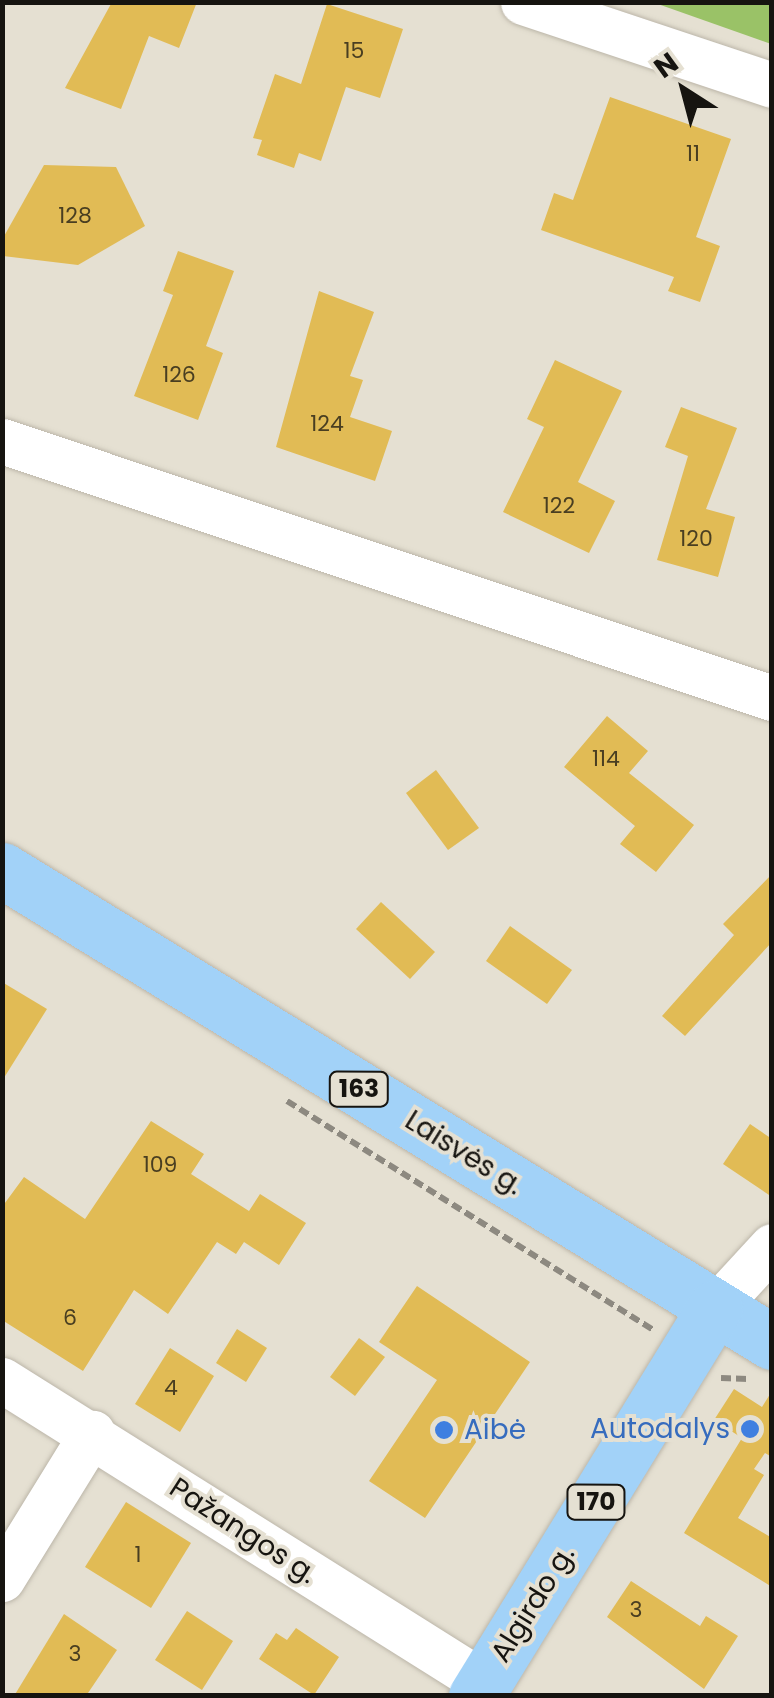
<!DOCTYPE html>
<html>
<head>
<meta charset="utf-8">
<style>
  body { margin:0 }
  #map { position:relative; width:774px; height:1698px; overflow:hidden; background:#e5e0d2; font-family:Poppins,sans-serif }
  div>[style] { position:absolute }
  [style*='--x'] { left:calc(var(--x)*1px); top:calc(var(--y)*1px); width:calc(var(--w)*1px); rotate:calc(var(--a)*1deg) }
  .forest>* { inset:0; background:#9ac267 }
  .building>* { inset:0; background:#e1bb55 }
  .path>* { height:6px; margin-top:-3px; transform-origin:0; background:repeating-linear-gradient(90deg,#8d8980 0 10px,transparent 0 15px) }
  .roads { filter:drop-shadow(0 0 2px #bcb6a9) drop-shadow(0 0 2px #bcb6a9) }
  .minor>* { height:45px; margin:-22.5px; padding:0 22.5px; transform-origin:22.5px; border-radius:22.5px; background:#fff }
  .major>* { height:55px; margin:-27.5px; padding:0 27.5px; transform-origin:27.5px; border-radius:27.5px; background:#a2d2f8 }
  .dots>* { width:28px; height:28px; translate:-50% -50%; box-sizing:border-box; border:5px solid #e5e0d2; border-radius:50% }
  span { translate:-50% -50%; white-space:nowrap; text-align:center; line-height:1.15; -webkit-text-stroke:8px #e5e0d2; paint-order:stroke }
  .number-label { font-size:22px; color:#493e21 }
  .number-label span { -webkit-text-stroke-width:0 }
  .shield-label span { padding:2px 8px; background:#e5e0d2; border:2px solid; border-radius:8px; -webkit-text-stroke-width:0 }
  .shield-label { font-size:25px; color:#161410; font-weight:700 }
  .street-label { font-size:28px; color:#161410 }
  .shop-label { font-size:28px; color:#366cbe }
  .right { translate:-100% -50%; text-align:right }
  .left { translate:0 -50%; text-align:left }
  .frame { position:absolute; inset:0; border:5px solid #161410; pointer-events:none }
  .north { position:absolute; left:634px; top:40px; width:100px; height:100px; -webkit-text-stroke:8px #e5e0d2; paint-order:stroke; rotate:324deg; font-size:28px; font-weight:700; line-height:40px; text-align:center; color:#161410 }
  .north::after { content:''; display:block; margin:auto; width:35px; height:45px; background:#161410; clip-path:polygon(50% 0,100% 100%,50% 72%,0 100%) }
</style>
</head>
<body>
<div id="map">
  <div class="forest">
    <i style="clip-path:polygon(655px 3px,771px 3px,771px 44px)"></i>
  </div>
  <div class="building">
    <i style="clip-path:polygon(112px 2px,197px 2px,179px 48px,149px 36px,121px 109px,65px 88px)"></i>
    <i style="clip-path:polygon(327px 4px,403px 29px,380px 98px,346px 87px,321px 161px,299px 153px,294px 168px,257px 155px,262px 140px,253px 138px,275px 74px,301px 84px)"></i>
    <i style="clip-path:polygon(610px 97px,731px 139px,696px 237px,720px 246px,700px 302px,668px 291px,674px 277px,541px 230px,554px 193px,573px 200px)"></i>
    <i style="clip-path:polygon(44px 165px,116px 167px,145px 226px,78px 265px,3px 256px,3px 238px)"></i>
    <i style="clip-path:polygon(178px 251px,234px 271px,206px 346px,223px 353px,198px 420px,134px 396px,173px 295px,163px 291px)"></i>
    <i style="clip-path:polygon(319px 291px,374px 312px,350px 376px,363px 380px,350px 417px,392px 431px,375px 481px,276px 447px)"></i>
    <i style="clip-path:polygon(555px 360px,622px 391px,578px 482px,615px 501px,589px 553px,503px 512px,544px 427px,527px 419px)"></i>
    <i style="clip-path:polygon(681px 407px,737px 428px,706px 509px,735px 517px,718px 577px,657px 560px,688px 456px,665px 447px)"></i>
    <i style="clip-path:polygon(607px 716px,648px 751px,629px 773px,694px 825px,656px 872px,620px 844px,635px 826px,564px 767px)"></i>
    <i style="clip-path:polygon(436px 770px,479px 828px,448px 850px,406px 793px)"></i>
    <i style="clip-path:polygon(772px 874px,772px 942px,685px 1036px,662px 1016px,734px 935px,723px 924px)"></i>
    <i style="clip-path:polygon(381px 902px,435px 952px,410px 979px,356px 929px)"></i>
    <i style="clip-path:polygon(510px 926px,572px 970px,547px 1004px,486px 961px)"></i>
    <i style="clip-path:polygon(2px 982px,47px 1009px,2px 1081px)"></i>
    <i style="clip-path:polygon(151px 1121px,204px 1154px,191px 1174px,249px 1211px,260px 1194px,306px 1223px,279px 1265px,244px 1242px,236px 1254px,217px 1242px,168px 1314px,134px 1290px,83px 1371px,2px 1320px,2px 1207px,24px 1177px,85px 1219px)"></i>
    <i style="clip-path:polygon(750px 1124px,772px 1139px,772px 1197px,723px 1164px)"></i>
    <i style="clip-path:polygon(417px 1286px,530px 1362px,425px 1518px,369px 1481px,437px 1380px,379px 1342px)"></i>
    <i style="clip-path:polygon(237px 1329px,267px 1348px,246px 1382px,216px 1363px)"></i>
    <i style="clip-path:polygon(359px 1338px,385px 1357px,355px 1396px,330px 1377px)"></i>
    <i style="clip-path:polygon(170px 1348px,214px 1376px,180px 1432px,135px 1404px)"></i>
    <i style="clip-path:polygon(734px 1389px,762px 1407px,772px 1391px,772px 1457px,765px 1453px,754px 1469px,764px 1475px,738px 1518px,772px 1538px,772px 1587px,684px 1533px,742px 1438px,714px 1420px)"></i>
    <i style="clip-path:polygon(126px 1502px,191px 1543px,151px 1608px,85px 1567px)"></i>
    <i style="clip-path:polygon(631px 1581px,700px 1626px,706px 1616px,738px 1636px,704px 1689px,607px 1617px)"></i>
    <i style="clip-path:polygon(187px 1611px,233px 1641px,202px 1690px,155px 1660px)"></i>
    <i style="clip-path:polygon(64px 1614px,117px 1650px,86px 1696px,14px 1696px)"></i>
    <i style="clip-path:polygon(296px 1628px,339px 1657px,314px 1695px,259px 1659px,276px 1633px,287px 1640px)"></i>
  </div>
  <div class="path">
    <i style="--x:287;--y:1101;--w:433;--a:32"></i>
    <i style="--x:721;--y:1378;--w:27;--a:2"></i>
  </div>
  <div class="roads">
    <div class="minor">
      <i style="--x:523;--y:2;--w:262;--a:18.4"></i>
      <i style="--x:2;--y:441;--w:812;--a:18.46"></i>
      <i style="--x:715;--y:1308;--w:84;--a:-47.4"></i>
      <i style="--x:2;--y:1380;--w:569;--a:32.15"></i>
      <i style="--x:2;--y:1579;--w:172;--a:-58.3"></i>
    </div>
    <div class="major">
      <i style="--x:2;--y:870;--w:903;--a:31.51"></i>
      <i style="--x:476;--y:1696;--w:456;--a:-58.4"></i>
    </div>
  </div>
  <div class="dots">
    <i style="left:750px;top:1429px;background:#3f7fe0"></i>
    <i style="left:444px;top:1430px;background:#3f7fe0"></i>
  </div>
  <div class="number-label">
    <span style="left:354px;top:51px">15</span>
    <span style="left:693px;top:154px">11</span>
    <span style="left:75px;top:216px">128</span>
    <span style="left:179px;top:375px">126</span>
    <span style="left:327px;top:424px">124</span>
    <span style="left:559px;top:506px">122</span>
    <span style="left:696px;top:539px">120</span>
    <span style="left:606px;top:759px">114</span>
    <span style="left:160px;top:1165px">109</span>
    <span style="left:70px;top:1318px">6</span>
    <span style="left:171px;top:1388px">4</span>
    <span style="left:138px;top:1555px">1</span>
    <span style="left:636px;top:1610px">3</span>
    <span style="left:75px;top:1654px">3</span>
  </div>
  <div class="shield-label">
    <span style="left:359px;top:1089px">163</span>
    <span style="left:596px;top:1502px">170</span>
  </div>
  <div class="street-label">
    <span style="left:464px;top:1153px;rotate:32deg">Laisvės g.</span>
    <span style="left:243px;top:1531px;rotate:33deg">Pažangos g.</span>
    <span style="left:533px;top:1604px;rotate:-58deg">Algirdo g.</span>
  </div>
  <div class="shop-label">
    <span class="right" style="left:730px;top:1429px">Autodalys</span>
    <span class="left" style="left:464px;top:1430px">Aibė</span>
  </div>
  <div class="frame"></div>
  <div class="north">N</div>
</div>
</body>
</html>
